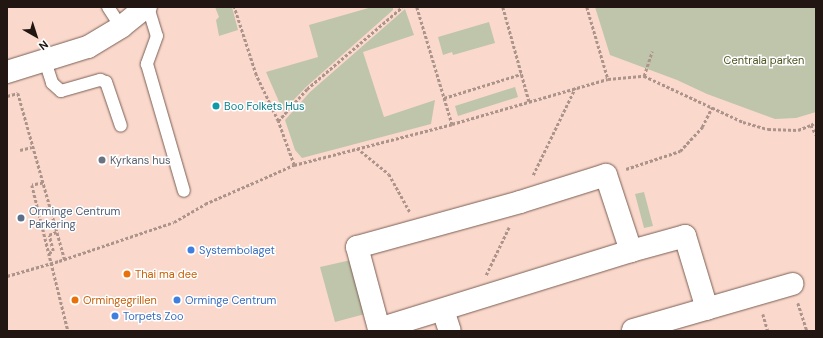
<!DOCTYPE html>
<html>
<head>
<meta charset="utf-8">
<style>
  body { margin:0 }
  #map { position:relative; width:823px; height:338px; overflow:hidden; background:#fad9cc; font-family:"DM Sans",sans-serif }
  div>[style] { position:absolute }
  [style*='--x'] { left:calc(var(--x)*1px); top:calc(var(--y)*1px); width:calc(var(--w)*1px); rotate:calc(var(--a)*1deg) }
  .green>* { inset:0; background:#bfc5aa }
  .path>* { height:2.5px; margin-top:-1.25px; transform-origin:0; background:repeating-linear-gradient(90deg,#ad948a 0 3px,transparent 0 5px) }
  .roads { filter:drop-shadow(0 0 1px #7b5e53) drop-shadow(0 0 1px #7b5e53) }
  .service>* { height:12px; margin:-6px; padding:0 6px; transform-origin:6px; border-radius:6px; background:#fff }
  .minor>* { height:22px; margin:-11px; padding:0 11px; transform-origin:11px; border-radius:11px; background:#fff }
  .path-bridge>* { height:2.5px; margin-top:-1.25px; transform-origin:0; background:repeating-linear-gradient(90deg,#ad948a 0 3px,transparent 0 5px) }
  .dots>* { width:11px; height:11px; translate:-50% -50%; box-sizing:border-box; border:2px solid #fff; border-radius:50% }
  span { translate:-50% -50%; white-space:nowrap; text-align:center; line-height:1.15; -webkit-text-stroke:3px #fff; paint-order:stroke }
  .park-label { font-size:11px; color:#4d5524 }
  .culture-label { font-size:11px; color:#0d838f }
  .left { translate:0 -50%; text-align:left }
  .worship-label { font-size:11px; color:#5b616d }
  .service-label { font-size:11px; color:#4e5e75 }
  .shop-label { font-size:11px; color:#366cbe }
  .food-label { font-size:11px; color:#c56008 }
  .frame { position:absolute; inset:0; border:8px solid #211611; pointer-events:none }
  .north { position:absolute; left:16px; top:16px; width:40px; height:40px; -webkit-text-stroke:3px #fff; paint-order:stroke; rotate:141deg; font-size:11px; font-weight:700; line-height:16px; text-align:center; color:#211611 }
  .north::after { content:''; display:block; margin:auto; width:14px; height:18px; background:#211611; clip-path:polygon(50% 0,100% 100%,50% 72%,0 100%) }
</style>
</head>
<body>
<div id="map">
  <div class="green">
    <i style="clip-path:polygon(215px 7px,232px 7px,238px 30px,219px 36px,216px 20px,219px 17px)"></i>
    <i style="clip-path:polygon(372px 7px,393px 7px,393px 10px,306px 87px,283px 111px,266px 72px,318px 57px,309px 25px)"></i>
    <i style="clip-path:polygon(595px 7px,816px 7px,816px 112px,796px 118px,775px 119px,707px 94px,677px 80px,610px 55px)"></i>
    <i style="clip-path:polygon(405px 9px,414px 35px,363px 52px,384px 117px,435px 100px,431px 124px,302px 158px,295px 150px,285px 120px,310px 92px)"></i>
    <i style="clip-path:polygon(489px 22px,495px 43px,453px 55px,452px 52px,443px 55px,438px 37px)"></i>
    <i style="clip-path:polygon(515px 87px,518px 97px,458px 116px,455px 106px)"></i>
    <i style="clip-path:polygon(644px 192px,653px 226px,644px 228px,635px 194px)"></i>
    <i style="clip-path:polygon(351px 260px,365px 314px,335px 322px,320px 267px)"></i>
  </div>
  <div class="path">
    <i style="--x:417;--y:7;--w:122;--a:73.3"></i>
    <i style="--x:503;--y:7;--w:98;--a:74.5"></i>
    <i style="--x:587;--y:7;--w:75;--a:73.7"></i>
    <i style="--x:644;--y:76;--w:26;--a:-72"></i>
    <i style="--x:7;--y:96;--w:11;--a:-15"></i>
    <i style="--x:18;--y:93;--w:173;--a:74.3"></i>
    <i style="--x:444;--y:98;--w:81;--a:-17.3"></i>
    <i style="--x:278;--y:121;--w:43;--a:-47.8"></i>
    <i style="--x:307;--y:89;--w:125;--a:-40.8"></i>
    <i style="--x:811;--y:125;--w:6;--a:-31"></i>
    <i style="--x:357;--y:148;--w:41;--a:39.1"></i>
    <i style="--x:389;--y:174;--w:43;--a:61.1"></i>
    <i style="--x:20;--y:150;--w:12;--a:-14"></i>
    <i style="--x:294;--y:165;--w:163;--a:-14.5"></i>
    <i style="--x:452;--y:124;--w:162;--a:-16.1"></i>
    <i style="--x:608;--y:79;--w:36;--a:-5"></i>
    <i style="--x:644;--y:76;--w:109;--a:24.9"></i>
    <i style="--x:743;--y:122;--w:26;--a:16"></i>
    <i style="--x:768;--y:129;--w:30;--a:2"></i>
    <i style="--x:798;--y:130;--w:14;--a:-21"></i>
    <i style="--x:811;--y:125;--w:11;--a:63"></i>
    <i style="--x:626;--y:169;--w:57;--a:-18.4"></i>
    <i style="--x:680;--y:151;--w:33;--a:-47"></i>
    <i style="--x:702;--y:127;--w:22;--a:-63"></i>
    <i style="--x:533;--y:175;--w:97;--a:-64.2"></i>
    <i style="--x:43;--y:183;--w:11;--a:170"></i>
    <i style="--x:32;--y:185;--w:150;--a:76.1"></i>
    <i style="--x:49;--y:253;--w:4;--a:-27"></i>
    <i style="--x:53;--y:251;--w:16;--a:-104"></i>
    <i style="--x:49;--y:235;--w:8;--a:-23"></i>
    <i style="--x:59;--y:261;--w:121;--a:-18.7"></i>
    <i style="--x:174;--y:222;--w:36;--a:-30"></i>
    <i style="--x:205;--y:204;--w:97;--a:-23.7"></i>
    <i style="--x:294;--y:165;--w:47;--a:-110"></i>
    <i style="--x:278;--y:121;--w:51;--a:-115.6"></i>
    <i style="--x:256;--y:75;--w:71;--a:-107.9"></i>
    <i style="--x:486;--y:275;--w:53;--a:-64.4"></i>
    <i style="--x:798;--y:303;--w:29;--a:72"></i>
    <i style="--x:763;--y:314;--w:18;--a:74"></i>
  </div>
  <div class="roads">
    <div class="service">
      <i style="--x:108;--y:7;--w:24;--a:57"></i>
      <i style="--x:148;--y:7;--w:30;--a:73"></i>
      <i style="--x:157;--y:36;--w:30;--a:110"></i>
      <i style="--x:147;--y:64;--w:132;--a:73.8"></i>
      <i style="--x:45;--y:61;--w:23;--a:72"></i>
      <i style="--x:52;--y:83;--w:12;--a:42"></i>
      <i style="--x:61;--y:91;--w:41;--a:-15.8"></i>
      <i style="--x:100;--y:80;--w:6;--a:18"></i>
      <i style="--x:106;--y:82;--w:46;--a:71.2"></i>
    </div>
    <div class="minor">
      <i style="--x:7;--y:72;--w:85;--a:-17.2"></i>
      <i style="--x:88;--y:47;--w:39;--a:-31"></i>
      <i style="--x:121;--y:27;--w:32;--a:-39"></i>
      <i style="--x:606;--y:175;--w:80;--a:71.8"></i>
      <i style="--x:631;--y:251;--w:264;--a:162.8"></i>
      <i style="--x:379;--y:329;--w:85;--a:-105"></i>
      <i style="--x:357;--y:247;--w:169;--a:-15.4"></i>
      <i style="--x:520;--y:202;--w:90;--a:-17.4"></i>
      <i style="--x:631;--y:251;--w:56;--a:-15.5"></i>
      <i style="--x:685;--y:236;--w:76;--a:73.2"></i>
      <i style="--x:443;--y:310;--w:22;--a:72"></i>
      <i style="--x:633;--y:330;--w:166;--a:-16.1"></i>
    </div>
  </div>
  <div class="path-bridge">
    <i style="--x:7;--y:276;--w:54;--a:-16.1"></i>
  </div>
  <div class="dots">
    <i style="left:216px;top:106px;background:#0f9aa8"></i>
    <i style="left:102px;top:160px;background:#6b7280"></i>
    <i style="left:21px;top:218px;background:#5c6f8a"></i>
    <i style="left:191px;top:250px;background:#3f7fe0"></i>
    <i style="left:127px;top:274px;background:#e8710a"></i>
    <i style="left:75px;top:300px;background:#e8710a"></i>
    <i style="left:177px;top:300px;background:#3f7fe0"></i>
    <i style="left:115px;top:316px;background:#3f7fe0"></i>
  </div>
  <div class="park-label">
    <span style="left:764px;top:60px">Centrala parken</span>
  </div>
  <div class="culture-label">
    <span class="left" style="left:224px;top:106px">Boo Folkets Hus</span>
  </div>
  <div class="worship-label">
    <span class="left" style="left:110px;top:160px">Kyrkans hus</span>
  </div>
  <div class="service-label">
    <span class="left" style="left:29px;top:218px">Orminge Centrum<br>Parkering</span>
  </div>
  <div class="shop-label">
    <span class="left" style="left:199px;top:250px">Systembolaget</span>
    <span class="left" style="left:185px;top:300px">Orminge Centrum</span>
    <span class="left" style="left:123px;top:316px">Torpets Zoo</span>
  </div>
  <div class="food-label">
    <span class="left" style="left:135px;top:274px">Thai ma dee</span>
    <span class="left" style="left:83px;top:300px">Ormingegrillen</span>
  </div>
  <div class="frame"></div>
  <div class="north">N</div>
</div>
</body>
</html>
